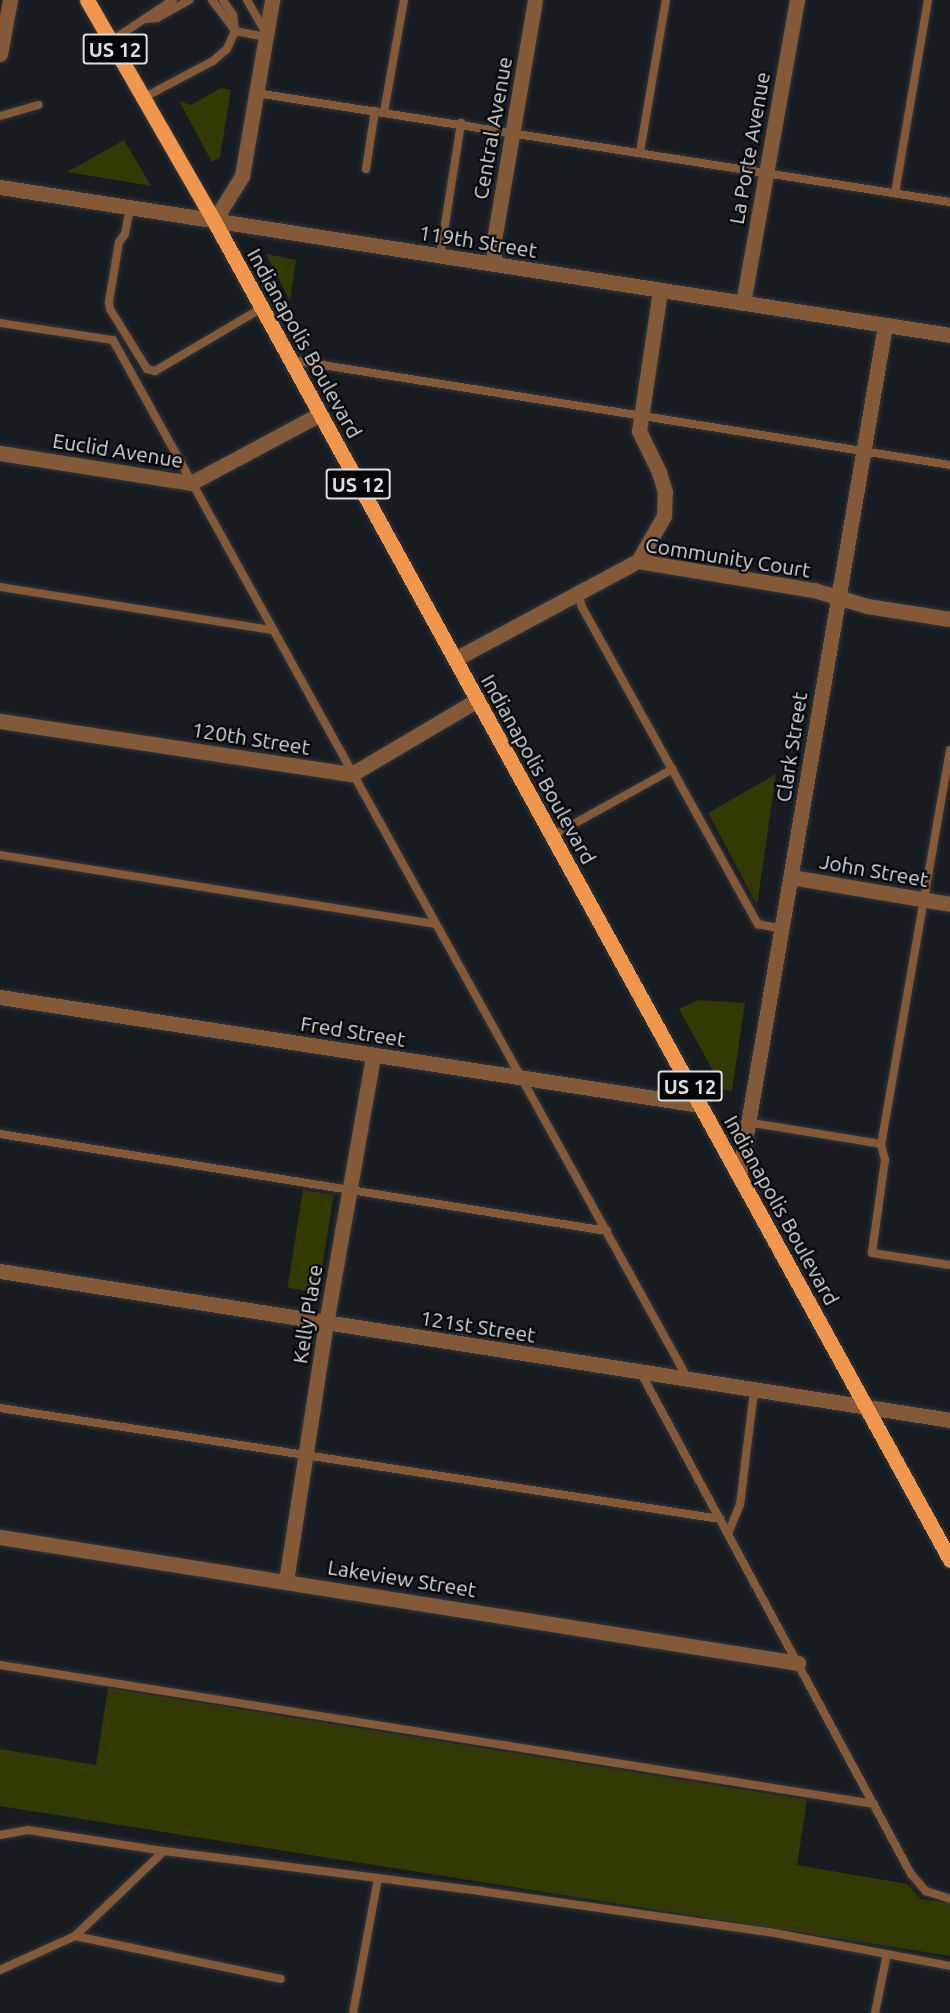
<!DOCTYPE html>
<html>
<head>
<meta charset="utf-8">
<style>
	body { margin:0 }
	#map { position:relative; width:950px; height:2013px; overflow:hidden; background:#171c21; font-family:Ubuntu,sans-serif }
	div>[style] { position:absolute }
	.green>* { inset:0; background:#333903; transform-origin:0 0 }
	.roads { filter:drop-shadow(0 0 2px #32373c) drop-shadow(0 0 2px #32373c) }
	.service>* { height:8px; margin:-4px; padding:0 4px; transform-origin:4px; border-radius:4px; background:#845938 }
	.minor>* { height:15px; margin:-7.5px; padding:0 7.5px; transform-origin:7.5px; border-radius:7.5px; background:#845938 }
	.tertiary>* { height:15px; margin:-7.5px; padding:0 7.5px; transform-origin:7.5px; border-radius:7.5px; background:#845938 }
	.primary>* { height:15px; margin:-7.5px; padding:0 7.5px; transform-origin:7.5px; border-radius:7.5px; background:#f0974d }
	span { translate:-50% -50%; white-space:nowrap; text-align:center; line-height:1.15; -webkit-text-stroke:4.5px #050608; paint-order:stroke }
	.shield-label span { padding:2px 4px; background:#050608; border:2px solid; border-radius:4px; -webkit-text-stroke-width:0 }
	.shield-label { font-size:20px; color:#dbdfe3; font-weight:700 }
	.street-label { font-size:21px; color:#dbdfe3 }
</style>
</head>
<body>
<div id="map">
	<div class="green">
		<div style="clip-path:polygon(221px 88px,231px 90px,220px 157px,212px 162px,179px 101px,191px 105px)"></div>
		<div style="clip-path:polygon(124px 140px,151px 186px,67px 172px)"></div>
		<div style="clip-path:polygon(266px 254px,296px 260px,290px 301px)"></div>
		<div style="clip-path:polygon(776px 774px,757px 905px,708px 813px)"></div>
		<div style="clip-path:polygon(699px 1000px,745px 1003px,732px 1091px,723px 1089px,679px 1009px)"></div>
		<div style="left:303px;top:1190px;width:31px;height:99px;rotate:9deg"></div>
		<div style="clip-path:polygon(108px 1688px,807px 1800px,797px 1865px,907px 1884px,921px 1899px,950px 1903px,950px 1956px,0 1806px,0 1749px,96px 1765px)"></div>
	</div>
	<div class="roads">
		<div class="service">
			<div style="left:212px;top:0;width:39px;rotate:53deg"></div>
			<div style="left:235px;top:31px;width:32px;rotate:11deg"></div>
			<div style="left:247px;top:0;width:36px;rotate:60deg"></div>
			<div style="left:146px;top:19px;width:11px;rotate:-5deg"></div>
			<div style="left:157px;top:18px;width:37px;rotate:-29deg"></div>
			<div style="left:111px;top:41px;width:74px;rotate:-33.5deg"></div>
			<div style="left:256px;top:93px;width:703px;rotate:8.93deg"></div>
			<div style="left:143px;top:98px;width:79px;rotate:-27.9deg"></div>
			<div style="left:213px;top:61px;width:18px;rotate:-41deg"></div>
			<div style="left:227px;top:49px;width:20px;rotate:-66deg"></div>
			<div style="left:235px;top:31px;width:16px;rotate:-97deg"></div>
			<div style="left:233px;top:15px;width:18px;rotate:-124deg"></div>
			<div style="left:384px;top:112px;width:114px;rotate:-79.9deg"></div>
			<div style="left:0;top:116px;width:40px;rotate:-16deg"></div>
			<div style="left:640px;top:152px;width:154px;rotate:-80.3deg"></div>
			<div style="left:366px;top:169px;width:59px;rotate:-81.2deg"></div>
			<div style="left:895px;top:193px;width:196px;rotate:-80.3deg"></div>
			<div style="left:130px;top:208px;width:26px;rotate:101deg"></div>
			<div style="left:125px;top:234px;width:10px;rotate:127deg"></div>
			<div style="left:119px;top:242px;width:61px;rotate:99.5deg"></div>
			<div style="left:109px;top:302px;width:7px;rotate:82deg"></div>
			<div style="left:110px;top:309px;width:70px;rotate:58.3deg"></div>
			<div style="left:147px;top:369px;width:8px;rotate:14deg"></div>
			<div style="left:155px;top:371px;width:124px;rotate:-30.5deg"></div>
			<div style="left:440px;top:256px;width:135px;rotate:-81deg"></div>
			<div style="left:0;top:323px;width:114px;rotate:8.6deg"></div>
			<div style="left:113px;top:340px;width:1187px;rotate:61.04deg"></div>
			<div style="left:291px;top:360px;width:667px;rotate:9.05deg"></div>
			<div style="left:0;top:587px;width:275px;rotate:9deg"></div>
			<div style="left:578px;top:594px;width:14px;rotate:73deg"></div>
			<div style="left:582px;top:607px;width:363px;rotate:61deg"></div>
			<div style="left:758px;top:924px;width:25px;rotate:12deg"></div>
			<div style="left:950px;top:750px;width:400px;rotate:99.9deg"></div>
			<div style="left:881px;top:1144px;width:16px;rotate:76deg"></div>
			<div style="left:885px;top:1160px;width:94px;rotate:98deg"></div>
			<div style="left:872px;top:1253px;width:79px;rotate:8.7deg"></div>
			<div style="left:552px;top:836px;width:138px;rotate:-29deg"></div>
			<div style="left:0;top:855px;width:441px;rotate:9deg"></div>
			<div style="left:747px;top:1122px;width:136px;rotate:9.3deg"></div>
			<div style="left:0;top:1134px;width:615px;rotate:9.08deg"></div>
			<div style="left:641px;top:1373px;width:569px;rotate:61.68deg"></div>
			<div style="left:911px;top:1874px;width:23px;rotate:49deg"></div>
			<div style="left:926px;top:1891px;width:25px;rotate:18deg"></div>
			<div style="left:0;top:1408px;width:729px;rotate:8.76deg"></div>
			<div style="left:728px;top:1534px;width:31px;rotate:-68deg"></div>
			<div style="left:740px;top:1505px;width:115px;rotate:-83deg"></div>
			<div style="left:0;top:1665px;width:885px;rotate:9.04deg"></div>
			<div style="left:0;top:1835px;width:28px;rotate:-10deg"></div>
			<div style="left:28px;top:1830px;width:138px;rotate:8.8deg"></div>
			<div style="left:164px;top:1851px;width:319px;rotate:7.2deg"></div>
			<div style="left:480px;top:1891px;width:292px;rotate:8.1deg"></div>
			<div style="left:769px;top:1932px;width:184px;rotate:10.6deg"></div>
			<div style="left:75px;top:1936px;width:210px;rotate:11.8deg"></div>
			<div style="left:0;top:1970px;width:82px;rotate:-24.4deg"></div>
			<div style="left:75px;top:1936px;width:123px;rotate:-43.7deg"></div>
			<div style="left:353px;top:2013px;width:137px;rotate:-79.5deg"></div>
			<div style="left:875px;top:2013px;width:60px;rotate:-78.5deg"></div>
		</div>
		<div class="minor">
			<div style="left:0;top:54px;width:55px;rotate:-79.5deg"></div>
			<div style="left:214px;top:221px;width:53px;rotate:-58.1deg"></div>
			<div style="left:242px;top:176px;width:179px;rotate:-80.3deg"></div>
			<div style="left:494px;top:264px;width:24px;rotate:-90deg"></div>
			<div style="left:494px;top:240px;width:243px;rotate:-80.3deg"></div>
			<div style="left:743px;top:303px;width:308px;rotate:-79.9deg"></div>
			<div style="left:0;top:453px;width:193px;rotate:8.9deg"></div>
			<div style="left:191px;top:483px;width:146px;rotate:-28.1deg"></div>
			<div style="left:638px;top:561px;width:52px;rotate:-60deg"></div>
			<div style="left:664px;top:516px;width:24px;rotate:-88deg"></div>
			<div style="left:665px;top:492px;width:21px;rotate:-107deg"></div>
			<div style="left:659px;top:472px;width:46px;rotate:-116deg"></div>
			<div style="left:639px;top:431px;width:143px;rotate:-81.5deg"></div>
			<div style="left:455px;top:659px;width:208px;rotate:-28.2deg"></div>
			<div style="left:638px;top:561px;width:178px;rotate:9.4deg"></div>
			<div style="left:814px;top:590px;width:55px;rotate:16.8deg"></div>
			<div style="left:867px;top:606px;width:84px;rotate:8.9deg"></div>
			<div style="left:0;top:721px;width:356px;rotate:8.6deg"></div>
			<div style="left:352px;top:774px;width:145px;rotate:-30.6deg"></div>
			<div style="left:791px;top:877px;width:161px;rotate:9.6deg"></div>
			<div style="left:0;top:997px;width:708px;rotate:8.77deg"></div>
			<div style="left:739px;top:1176px;width:863px;rotate:-80.26deg"></div>
			<div style="left:0;top:1537px;width:808px;rotate:8.97deg"></div>
			<div style="left:286px;top:1581px;width:261px;rotate:-81.2deg"></div>
			<div style="left:326px;top:1323px;width:271px;rotate:-80deg"></div>
		</div>
		<div class="tertiary">
			<div style="left:0;top:187px;width:961px;rotate:8.85deg"></div>
			<div style="left:0;top:1271px;width:962px;rotate:8.91deg"></div>
		</div>
		<div class="primary">
			<div style="left:87px;top:0;width:255px;rotate:60.1deg"></div>
			<div style="left:214px;top:221px;width:1528px;rotate:61.2deg"></div>
		</div>
	</div>
	<div class="shield-label">
		<span style="left:115px;top:49px">US 12</span>
		<span style="left:358px;top:484px">US 12</span>
		<span style="left:690px;top:1086px">US 12</span>
	</div>
	<div class="street-label">
		<span style="left:492px;top:128px;rotate:-80deg">Central Avenue</span>
		<span style="left:749px;top:148px;rotate:-80deg">La Porte Avenue</span>
		<span style="left:478px;top:241px;rotate:9deg">119th Street</span>
		<span style="left:305px;top:343px;rotate:61deg">Indianapolis Boulevard</span>
		<span style="left:118px;top:450px;rotate:9deg">Euclid Avenue</span>
		<span style="left:728px;top:557px;rotate:9deg">Community Court</span>
		<span style="left:251px;top:738px;rotate:9deg">120th Street</span>
		<span style="left:791px;top:747px;rotate:-81deg">Clark Street</span>
		<span style="left:539px;top:769px;rotate:61deg">Indianapolis Boulevard</span>
		<span style="left:874px;top:870px;rotate:10deg">John Street</span>
		<span style="left:353px;top:1031px;rotate:9deg">Fred Street</span>
		<span style="left:782px;top:1210px;rotate:61deg">Indianapolis Boulevard</span>
		<span style="left:307px;top:1314px;rotate:-81deg">Kelly Place</span>
		<span style="left:478px;top:1326px;rotate:9deg">121st Street</span>
		<span style="left:402px;top:1578px;rotate:9deg">Lakeview Street</span>
	</div>
</div>
</body>
</html>
